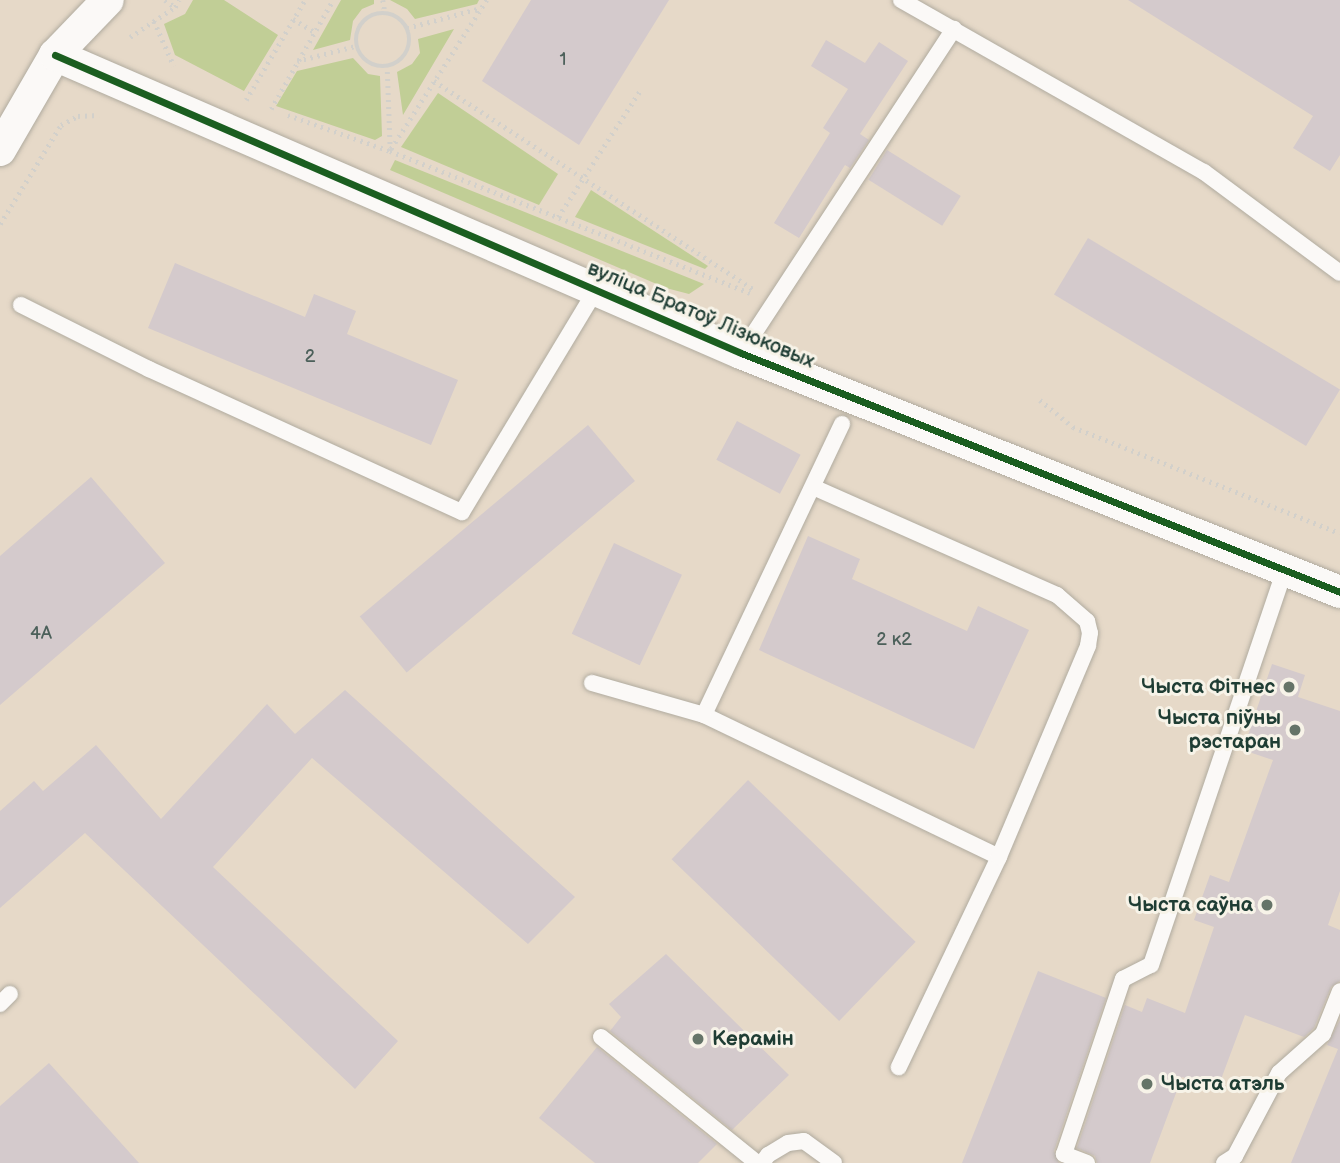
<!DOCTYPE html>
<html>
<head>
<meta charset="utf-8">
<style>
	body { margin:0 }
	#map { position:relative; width:1340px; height:1163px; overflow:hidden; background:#e6d9c8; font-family:"Balsamiq Sans",sans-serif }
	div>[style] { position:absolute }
	.green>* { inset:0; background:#c1ce96 }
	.building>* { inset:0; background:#d4cacc; transform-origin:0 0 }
	.path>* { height:4.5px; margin-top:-2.25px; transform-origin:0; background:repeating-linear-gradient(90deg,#d2d0cb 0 2px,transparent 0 7px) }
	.path>.ring { margin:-2.25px; padding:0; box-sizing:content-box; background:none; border:4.5px solid #d2d0cb; border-radius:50% }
	.roads { filter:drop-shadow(0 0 2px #b0ab9f) drop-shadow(0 0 2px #b0ab9f) }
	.service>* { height:16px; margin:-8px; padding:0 8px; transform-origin:8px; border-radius:8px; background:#fbf9f7 }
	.minor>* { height:32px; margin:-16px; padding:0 16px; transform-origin:16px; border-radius:16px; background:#fbf9f7 }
	.cycleway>* { height:7px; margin:-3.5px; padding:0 3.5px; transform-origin:3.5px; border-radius:3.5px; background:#1b5e20 }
	.dots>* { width:19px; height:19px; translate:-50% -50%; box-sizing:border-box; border:4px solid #f7f3e8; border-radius:50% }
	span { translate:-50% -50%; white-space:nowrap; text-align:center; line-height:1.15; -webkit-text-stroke:6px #f7f3e8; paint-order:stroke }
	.number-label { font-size:18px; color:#4c605a }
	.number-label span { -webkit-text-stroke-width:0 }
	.street-label { font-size:21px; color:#1f3d34 }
	.poi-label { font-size:21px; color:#1f3d34; font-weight:700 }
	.right { translate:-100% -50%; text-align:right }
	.left { translate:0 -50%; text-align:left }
</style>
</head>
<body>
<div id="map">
	<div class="green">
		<div style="clip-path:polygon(193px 0,224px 0,278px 35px,244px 91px,175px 55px,164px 24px,185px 14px)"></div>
		<div style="clip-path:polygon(341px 0,374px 0,374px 4px,362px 9px,353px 21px,350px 40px,313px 50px)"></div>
		<div style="clip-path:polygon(390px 0,479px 0,477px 4px,415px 19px,407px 9px)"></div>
		<div style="clip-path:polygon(454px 29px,403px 115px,397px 72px,412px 64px,420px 53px,418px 39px)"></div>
		<div style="clip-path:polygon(353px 58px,368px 74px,380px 76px,382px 136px,375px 140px,276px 106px,297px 71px)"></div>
		<div style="clip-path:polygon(438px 93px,558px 174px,539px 205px,401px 147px)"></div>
		<div style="clip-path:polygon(395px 160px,704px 284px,689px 294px,666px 288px,390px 170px)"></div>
		<div style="clip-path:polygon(591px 190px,708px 266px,705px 269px,575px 217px)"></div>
	</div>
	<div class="building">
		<div style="clip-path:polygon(531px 0,669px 0,579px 145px,482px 81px)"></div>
		<div style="clip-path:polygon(1128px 0,1340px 0,1340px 155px,1330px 171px,1293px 148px,1313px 116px)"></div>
		<div style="clip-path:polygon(826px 40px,865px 63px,879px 42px,908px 61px,860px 134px,869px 140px,850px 168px,845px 165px,799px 238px,774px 223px,830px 133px,823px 128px,848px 89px,811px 66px)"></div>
		<div style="left:887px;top:150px;width:87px;height:35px;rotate:32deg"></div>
		<div style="left:1088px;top:238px;width:294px;height:66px;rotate:31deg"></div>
		<div style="clip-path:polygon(175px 263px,305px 317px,314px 294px,334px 302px,356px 311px,347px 334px,458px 380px,431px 445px,148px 328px)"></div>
		<div style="left:737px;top:421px;width:72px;height:44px;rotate:28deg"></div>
		<div style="left:588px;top:425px;width:73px;height:298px;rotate:50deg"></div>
		<div style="clip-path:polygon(91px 477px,165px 563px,0 705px,0 556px)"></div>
		<div style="clip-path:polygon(808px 536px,860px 559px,852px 579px,967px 631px,978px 606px,1029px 630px,974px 749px,759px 650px)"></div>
		<div style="left:614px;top:543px;width:75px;height:100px;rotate:25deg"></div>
		<div style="clip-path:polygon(1272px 664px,1305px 675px,1298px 697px,1340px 711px,1340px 891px,1328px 925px,1340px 930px,1340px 981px,1331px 987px,1314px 1028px,1304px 1037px,1245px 1015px,1217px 1090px,1182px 1077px,1150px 1163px,1097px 1163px,1095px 1156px,1077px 1148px,1125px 1005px,1142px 1012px,1147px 998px,1185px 1013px,1214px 927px,1194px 920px,1210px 875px,1229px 882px,1273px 760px,1243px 750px)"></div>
		<div style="clip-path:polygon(345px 690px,575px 897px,528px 944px,312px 758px,213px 867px,398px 1041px,355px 1089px,85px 833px,0 908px,0 811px,34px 781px,43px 791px,96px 745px,161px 819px,267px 704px,295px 734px)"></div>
		<div style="left:748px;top:780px;width:233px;height:110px;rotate:44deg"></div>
		<div style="clip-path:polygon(666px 954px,789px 1075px,732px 1130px,610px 1031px,621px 1017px,609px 1004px)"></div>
		<div style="clip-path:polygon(1038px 971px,1106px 998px,1054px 1151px,1059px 1163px,962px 1163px)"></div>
		<div style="clip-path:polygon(1340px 1020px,1340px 1163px,1291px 1163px,1338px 1049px,1327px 1045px)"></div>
		<div style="clip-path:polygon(597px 1047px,717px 1144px,698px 1163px,595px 1163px,539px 1118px)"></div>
		<div style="clip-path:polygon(49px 1063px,139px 1163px,0 1163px,0 1106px)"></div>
	</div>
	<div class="path">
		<div style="left:165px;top:0;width:12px;rotate:35deg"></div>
		<div style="left:383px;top:0;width:13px;rotate:81deg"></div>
		<div style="left:487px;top:0;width:179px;rotate:122.7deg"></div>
		<div style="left:390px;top:151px;width:387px;rotate:21.5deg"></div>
		<div class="ring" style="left:356px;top:13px;width:49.5px;height:49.5px"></div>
		<div style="left:293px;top:19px;width:26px;rotate:31deg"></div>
		<div style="left:154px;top:21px;width:49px;rotate:66deg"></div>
		<div style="left:407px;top:28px;width:77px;rotate:-15.1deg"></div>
		<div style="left:130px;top:37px;width:54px;rotate:-33.7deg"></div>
		<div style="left:175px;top:7px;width:8px;rotate:-60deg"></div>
		<div style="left:297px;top:61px;width:61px;rotate:-14.3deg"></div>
		<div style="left:434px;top:81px;width:381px;rotate:33.1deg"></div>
		<div style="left:246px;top:100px;width:116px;rotate:-59.5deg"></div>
		<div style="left:271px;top:109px;width:125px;rotate:-60.4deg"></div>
		<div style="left:288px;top:115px;width:108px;rotate:19.4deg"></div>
		<div style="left:390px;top:151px;width:83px;rotate:-92.1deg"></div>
		<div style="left:558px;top:217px;width:153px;rotate:-57deg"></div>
		<div style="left:0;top:224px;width:116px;rotate:-58.4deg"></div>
		<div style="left:61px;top:125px;width:19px;rotate:-28deg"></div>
		<div style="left:78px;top:116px;width:21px;rotate:-3deg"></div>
		<div style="left:1040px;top:400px;width:43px;rotate:39.3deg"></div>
		<div style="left:1073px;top:427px;width:287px;rotate:21.7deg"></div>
	</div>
	<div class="roads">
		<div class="service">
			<div style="left:901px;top:0;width:348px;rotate:29.6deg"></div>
			<div style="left:1204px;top:172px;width:169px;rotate:36.6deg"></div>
			<div style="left:21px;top:305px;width:143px;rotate:26.6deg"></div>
			<div style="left:149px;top:369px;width:344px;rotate:24.6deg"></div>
			<div style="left:462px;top:512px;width:259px;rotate:-58.9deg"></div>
			<div style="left:741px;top:353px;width:388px;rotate:-56.7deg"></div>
			<div style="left:842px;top:424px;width:322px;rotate:115.4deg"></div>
			<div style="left:704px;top:715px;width:327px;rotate:25.7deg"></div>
			<div style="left:999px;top:857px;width:233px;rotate:115.5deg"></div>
			<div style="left:813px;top:487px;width:267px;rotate:23.9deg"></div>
			<div style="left:1057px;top:595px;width:40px;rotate:41deg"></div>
			<div style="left:1087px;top:621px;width:12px;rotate:76deg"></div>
			<div style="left:1090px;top:633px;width:13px;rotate:99deg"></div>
			<div style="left:1088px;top:646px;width:229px;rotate:112.9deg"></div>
			<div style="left:592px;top:683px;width:116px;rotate:15.9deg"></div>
			<div style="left:0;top:1004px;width:14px;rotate:-45deg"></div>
			<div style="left:601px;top:1037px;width:201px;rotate:38.9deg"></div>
			<div style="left:762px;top:1163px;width:10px;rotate:-53deg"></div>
			<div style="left:768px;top:1155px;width:23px;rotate:-31deg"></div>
			<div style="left:788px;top:1143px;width:16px;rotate:-7deg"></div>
			<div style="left:804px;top:1141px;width:37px;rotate:36deg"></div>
			<div style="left:1087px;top:1163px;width:25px;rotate:-159deg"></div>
			<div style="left:1064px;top:1154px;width:185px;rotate:-71.4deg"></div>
			<div style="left:1123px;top:979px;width:31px;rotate:-27deg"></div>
			<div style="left:1151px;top:965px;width:417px;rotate:-71.3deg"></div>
			<div style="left:1224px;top:1163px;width:13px;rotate:-32deg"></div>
			<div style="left:1235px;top:1156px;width:94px;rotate:-62.1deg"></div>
			<div style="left:1279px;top:1073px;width:59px;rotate:-41.6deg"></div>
			<div style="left:1323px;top:1034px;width:46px;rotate:-68.4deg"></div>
		</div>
		<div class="minor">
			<div style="left:55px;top:55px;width:748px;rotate:23.48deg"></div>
			<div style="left:741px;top:353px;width:645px;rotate:21.75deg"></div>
			<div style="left:0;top:150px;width:110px;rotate:-59.9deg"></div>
			<div style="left:55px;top:55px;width:76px;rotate:-46.1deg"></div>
		</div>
	</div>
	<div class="cycleway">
		<div style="left:55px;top:55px;width:748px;rotate:23.48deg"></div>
		<div style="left:741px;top:353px;width:645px;rotate:21.75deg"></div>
	</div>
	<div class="dots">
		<div style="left:1289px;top:687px;background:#657468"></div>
		<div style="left:1295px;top:730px;background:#657468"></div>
		<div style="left:1267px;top:905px;background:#657468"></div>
		<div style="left:698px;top:1039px;background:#657468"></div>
		<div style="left:1147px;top:1084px;background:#657468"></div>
	</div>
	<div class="number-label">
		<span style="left:563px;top:60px">1</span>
		<span style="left:310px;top:357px">2</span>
		<span style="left:41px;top:634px">4А</span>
		<span style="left:894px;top:640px">2 к2</span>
	</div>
	<div class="street-label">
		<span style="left:701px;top:315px;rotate:23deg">вуліца Братоў Лізюковых</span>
	</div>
	<div class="poi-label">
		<span class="right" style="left:1275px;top:687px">Чыста Фітнес</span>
		<span class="right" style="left:1281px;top:730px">Чыста піўны<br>рэстаран</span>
		<span class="right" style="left:1253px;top:905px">Чыста саўна</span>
		<span class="left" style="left:712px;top:1039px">Керамін</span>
		<span class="left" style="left:1161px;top:1084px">Чыста атэль</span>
	</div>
</div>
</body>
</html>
